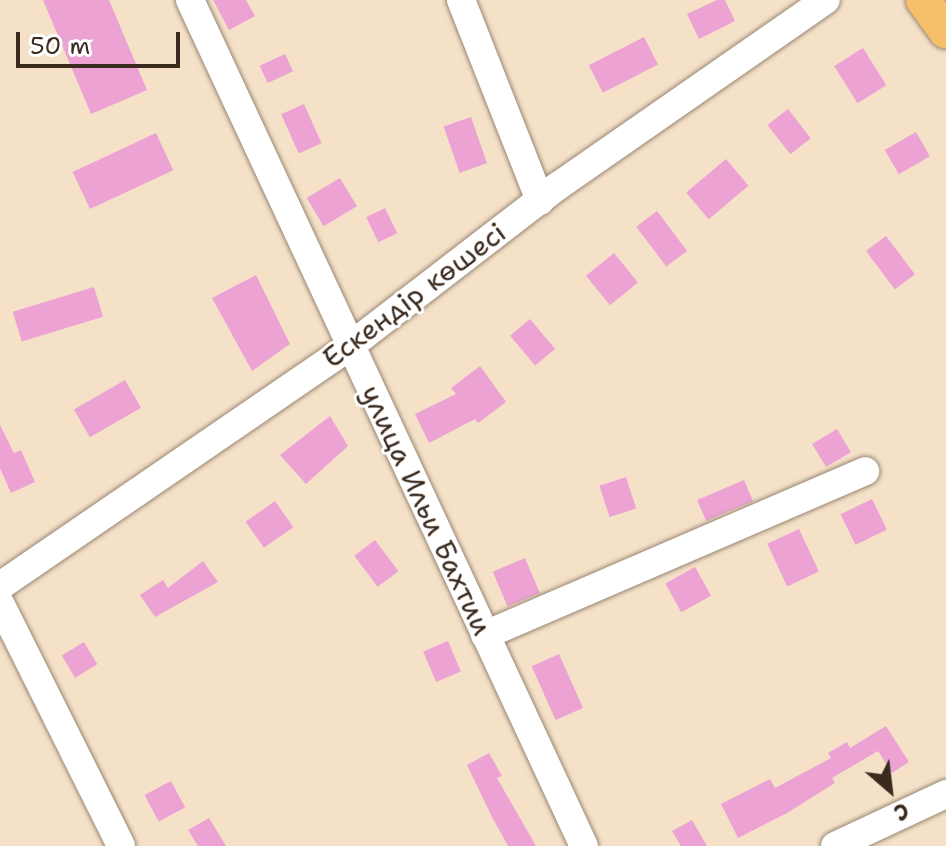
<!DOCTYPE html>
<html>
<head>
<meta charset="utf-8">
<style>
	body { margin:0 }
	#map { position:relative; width:946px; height:846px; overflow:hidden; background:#f5e1c8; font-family:"Shantell Sans",sans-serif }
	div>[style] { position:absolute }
	.building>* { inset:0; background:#eca3d3; transform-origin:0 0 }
	.roads { filter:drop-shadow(0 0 2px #988673) drop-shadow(0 0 2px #988673) }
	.minor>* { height:28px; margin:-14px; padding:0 14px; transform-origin:14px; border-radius:14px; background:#fff }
	.major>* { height:34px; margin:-17px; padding:0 17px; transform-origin:17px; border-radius:17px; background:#f6c06b }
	span { translate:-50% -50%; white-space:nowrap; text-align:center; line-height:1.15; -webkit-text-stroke:6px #fff; paint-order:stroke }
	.street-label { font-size:28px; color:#3b2a1e }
	.north { position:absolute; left:850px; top:750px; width:80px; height:80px; -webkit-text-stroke:6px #fff; paint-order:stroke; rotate:152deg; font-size:22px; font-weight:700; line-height:32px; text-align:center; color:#3b2a1e }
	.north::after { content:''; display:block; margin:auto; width:28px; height:36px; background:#3b2a1e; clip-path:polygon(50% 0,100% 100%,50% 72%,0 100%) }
	.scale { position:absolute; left:16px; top:32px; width:164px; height:36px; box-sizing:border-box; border:4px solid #3b2a1e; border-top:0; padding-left:10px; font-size:24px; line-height:28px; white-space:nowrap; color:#3b2a1e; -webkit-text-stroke:6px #fff; paint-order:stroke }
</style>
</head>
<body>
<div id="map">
	<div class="building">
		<div style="clip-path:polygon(43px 0,109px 0,147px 90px,91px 114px)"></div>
		<div style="clip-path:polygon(213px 0,246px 0,255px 16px,229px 30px)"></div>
		<div style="clip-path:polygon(717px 0,725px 0,735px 21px,699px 39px,687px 14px)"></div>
		<div style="left:644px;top:37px;width:31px;height:62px;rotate:63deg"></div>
		<div style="left:863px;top:48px;width:44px;height:34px;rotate:58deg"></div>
		<div style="left:285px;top:54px;width:19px;height:28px;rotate:65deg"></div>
		<div style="left:304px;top:104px;width:43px;height:25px;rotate:66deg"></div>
		<div style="left:788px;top:109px;width:37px;height:26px;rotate:52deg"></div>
		<div style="left:471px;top:117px;width:49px;height:29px;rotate:71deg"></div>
		<div style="left:916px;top:132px;width:28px;height:36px;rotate:60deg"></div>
		<div style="left:156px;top:133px;width:41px;height:92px;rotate:65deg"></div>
		<div style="left:726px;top:159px;width:35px;height:52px;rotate:50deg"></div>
		<div style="left:340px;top:178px;width:33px;height:39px;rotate:59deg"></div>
		<div style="left:385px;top:208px;width:28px;height:21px;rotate:64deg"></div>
		<div style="left:657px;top:211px;width:50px;height:26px;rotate:53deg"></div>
		<div style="left:886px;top:236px;width:48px;height:25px;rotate:53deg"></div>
		<div style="left:614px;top:253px;width:38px;height:36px;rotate:51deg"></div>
		<div style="clip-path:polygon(256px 275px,290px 344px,252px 371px,212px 298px)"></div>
		<div style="left:94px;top:287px;width:31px;height:85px;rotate:73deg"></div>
		<div style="left:530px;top:319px;width:39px;height:26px;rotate:50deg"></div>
		<div style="clip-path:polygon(480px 366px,506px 402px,478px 423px,475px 419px,429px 443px,415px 414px,456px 394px,451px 388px)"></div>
		<div style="left:125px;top:380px;width:32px;height:59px;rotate:60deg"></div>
		<div style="clip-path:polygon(330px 416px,348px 446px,306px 484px,280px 455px)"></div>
		<div style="clip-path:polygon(0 425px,14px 453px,21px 450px,35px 482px,11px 493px,0 468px)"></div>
		<div style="left:837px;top:429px;width:27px;height:29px;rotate:59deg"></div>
		<div style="left:626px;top:477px;width:33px;height:28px;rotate:72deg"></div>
		<div style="left:744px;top:480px;width:23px;height:51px;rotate:67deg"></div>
		<div style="left:872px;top:499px;width:34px;height:35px;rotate:64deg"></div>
		<div style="left:275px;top:501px;width:32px;height:36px;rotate:55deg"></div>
		<div style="left:799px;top:529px;width:47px;height:35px;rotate:65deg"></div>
		<div style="left:375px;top:540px;width:39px;height:26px;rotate:53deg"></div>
		<div style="left:525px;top:558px;width:38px;height:35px;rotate:67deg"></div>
		<div style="clip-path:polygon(203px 561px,218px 582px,155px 617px,140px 595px,163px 580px,168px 588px)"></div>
		<div style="left:695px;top:567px;width:33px;height:34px;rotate:61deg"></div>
		<div style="left:448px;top:641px;width:33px;height:27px;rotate:67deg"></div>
		<div style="left:84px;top:642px;width:26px;height:26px;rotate:59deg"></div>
		<div style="left:559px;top:654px;width:59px;height:30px;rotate:66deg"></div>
		<div style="clip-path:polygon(886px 726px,909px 762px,892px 773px,878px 751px,832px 778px,835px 783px,787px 813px,738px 838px,721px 804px,770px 779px,775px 788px,831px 758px,828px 753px,847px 742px,850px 748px)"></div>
		<div style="clip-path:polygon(489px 753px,502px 776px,497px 778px,536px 846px,508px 846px,492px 817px,467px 765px)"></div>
		<div style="left:171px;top:781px;width:30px;height:30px;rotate:62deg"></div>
		<div style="clip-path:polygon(209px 818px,226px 846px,198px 846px,188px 830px)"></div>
		<div style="clip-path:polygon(692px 820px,707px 846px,681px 846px,672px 831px)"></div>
	</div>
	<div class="roads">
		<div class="minor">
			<div style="left:190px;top:0;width:933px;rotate:65.03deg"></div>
			<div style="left:461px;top:0;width:216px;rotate:68.5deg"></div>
			<div style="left:0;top:586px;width:424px;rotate:-34.4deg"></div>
			<div style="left:350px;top:346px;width:262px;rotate:-37.6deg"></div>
			<div style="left:558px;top:186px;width:326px;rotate:-34.8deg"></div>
			<div style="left:0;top:603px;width:271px;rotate:63.5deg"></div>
			<div style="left:485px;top:635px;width:414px;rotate:-23.3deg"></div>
			<div style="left:835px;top:846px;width:123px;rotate:-25.1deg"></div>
		</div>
		<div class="major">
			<div style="left:923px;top:0;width:39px;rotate:54deg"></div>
		</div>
	</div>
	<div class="street-label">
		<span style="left:414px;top:295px;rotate:-37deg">Ескендір көшесі</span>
		<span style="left:427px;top:510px;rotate:65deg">улица Ильи Бахтии</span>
	</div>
	<div class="north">С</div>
	<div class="scale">50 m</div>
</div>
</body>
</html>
